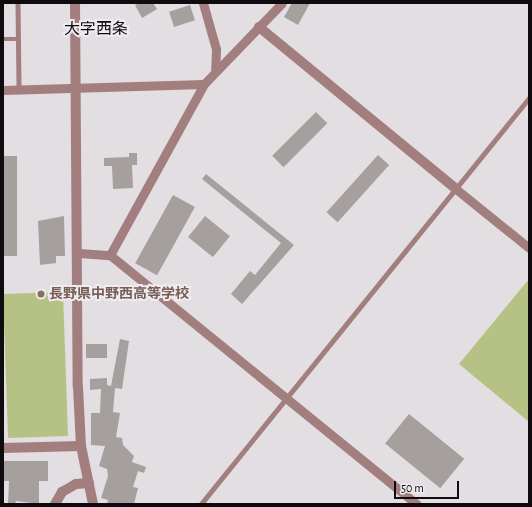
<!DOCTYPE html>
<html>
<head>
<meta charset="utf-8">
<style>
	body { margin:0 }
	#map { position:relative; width:532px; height:507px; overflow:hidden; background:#e2dee2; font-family:"Alegreya Sans","Noto Sans JP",sans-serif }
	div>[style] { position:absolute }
	.green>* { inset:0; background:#b6c285; transform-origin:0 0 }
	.building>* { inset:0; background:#a5a09e; transform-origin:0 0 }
	.service>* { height:4.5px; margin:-2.25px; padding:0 2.25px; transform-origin:2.25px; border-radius:2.25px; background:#a27e7f }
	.minor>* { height:9px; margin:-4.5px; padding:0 4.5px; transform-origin:4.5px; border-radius:4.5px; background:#a27e7f }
	.tertiary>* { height:10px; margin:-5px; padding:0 5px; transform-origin:5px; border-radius:5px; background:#a27e7f }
	.dots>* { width:11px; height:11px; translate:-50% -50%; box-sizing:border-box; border:2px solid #efebef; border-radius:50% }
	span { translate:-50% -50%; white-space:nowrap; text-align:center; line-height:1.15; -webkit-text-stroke:4px #efebef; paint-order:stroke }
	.education-label { font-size:14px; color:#785e54; font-weight:700 }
	.left { translate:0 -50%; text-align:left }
	.quarter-label { font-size:16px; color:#0e0c0e }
	.frame { position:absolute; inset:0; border:4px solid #0e0c0e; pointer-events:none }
	.scale { position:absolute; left:394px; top:481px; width:65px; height:18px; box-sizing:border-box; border:2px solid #0e0c0e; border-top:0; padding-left:5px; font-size:12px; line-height:14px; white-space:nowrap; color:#0e0c0e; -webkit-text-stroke:3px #efebef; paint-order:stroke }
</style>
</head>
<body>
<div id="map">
	<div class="green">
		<div style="clip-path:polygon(529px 279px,529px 422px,459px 364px)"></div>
		<div style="left:63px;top:292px;width:144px;height:60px;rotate:88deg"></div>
	</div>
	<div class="building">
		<div style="clip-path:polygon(139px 3px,153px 3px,157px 9px,142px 18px,135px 5px)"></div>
		<div style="clip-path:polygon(292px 3px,310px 3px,298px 25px,284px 17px)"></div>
		<div style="left:190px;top:5px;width:16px;height:22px;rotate:72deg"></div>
		<div style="left:316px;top:112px;width:16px;height:62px;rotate:45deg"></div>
		<div style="clip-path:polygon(129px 153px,137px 153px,137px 165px,132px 165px,133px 188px,113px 189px,112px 166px,104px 166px,104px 158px,129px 157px)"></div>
		<div style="left:378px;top:155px;width:15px;height:77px;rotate:42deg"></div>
		<div style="left:3px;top:156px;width:14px;height:100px"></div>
		<div style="clip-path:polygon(206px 174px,294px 245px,242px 304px,231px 294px,250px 271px,255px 275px,281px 243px,202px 179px)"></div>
		<div style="left:173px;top:195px;width:25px;height:78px;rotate:29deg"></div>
		<div style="clip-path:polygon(64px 216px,65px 256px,56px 256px,56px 263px,40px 265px,38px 221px)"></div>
		<div style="left:205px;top:216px;width:32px;height:27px;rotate:39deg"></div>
		<div style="clip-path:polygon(120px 339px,129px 341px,122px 389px,115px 388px,113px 412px,120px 413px,116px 437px,122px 438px,123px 445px,134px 456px,132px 462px,146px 467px,144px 473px,138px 471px,133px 487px,138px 488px,134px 504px,107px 504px,108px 500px,101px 498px,108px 476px,107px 469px,99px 466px,105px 446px,91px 445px,91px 413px,100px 413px,101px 389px,90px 390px,90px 379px,107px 378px,107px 385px,111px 386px)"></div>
		<div style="left:86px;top:344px;width:21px;height:14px"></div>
		<div style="left:409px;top:414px;width:71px;height:38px;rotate:39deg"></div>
		<div style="clip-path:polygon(3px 461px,48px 461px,48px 481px,39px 481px,39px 504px,16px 501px,15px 504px,8px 504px,9px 481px,3px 481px)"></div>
	</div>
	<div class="service">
		<div style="left:18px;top:3px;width:87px;rotate:89.3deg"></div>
		<div style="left:3px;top:39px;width:15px"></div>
		<div style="left:201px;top:504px;width:522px;rotate:-51.07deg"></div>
	</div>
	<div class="minor">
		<div style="left:203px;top:3px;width:48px;rotate:74.2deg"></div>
		<div style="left:216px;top:49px;width:23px;rotate:92deg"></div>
		<div style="left:3px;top:90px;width:201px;rotate:-1.7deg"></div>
		<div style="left:456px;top:189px;width:94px;rotate:38.9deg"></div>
		<div style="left:79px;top:253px;width:31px;rotate:4deg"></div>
		<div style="left:110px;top:255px;width:195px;rotate:-61.2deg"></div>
		<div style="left:204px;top:84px;width:112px;rotate:-46.1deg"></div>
		<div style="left:110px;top:255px;width:395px;rotate:39.1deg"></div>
	</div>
	<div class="tertiary">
		<div style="left:75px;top:3px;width:384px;rotate:89.6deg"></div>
		<div style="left:78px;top:387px;width:59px;rotate:87.1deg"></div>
		<div style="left:81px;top:446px;width:59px;rotate:78.3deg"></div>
		<div style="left:259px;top:27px;width:255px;rotate:39.4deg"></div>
		<div style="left:3px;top:448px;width:78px;rotate:-1.5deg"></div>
		<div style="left:55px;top:504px;width:14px;rotate:-60deg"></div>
		<div style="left:62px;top:492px;width:16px;rotate:-30deg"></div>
		<div style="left:76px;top:484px;width:13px;rotate:-4deg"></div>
	</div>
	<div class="dots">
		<div style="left:41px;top:294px;background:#8d6e63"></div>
	</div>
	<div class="education-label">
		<span class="left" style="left:49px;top:294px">長野県中野西高等学校</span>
	</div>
	<div class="quarter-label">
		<span style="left:96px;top:29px">大字西条</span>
	</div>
	<div class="frame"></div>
	<div class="scale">50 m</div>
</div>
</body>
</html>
